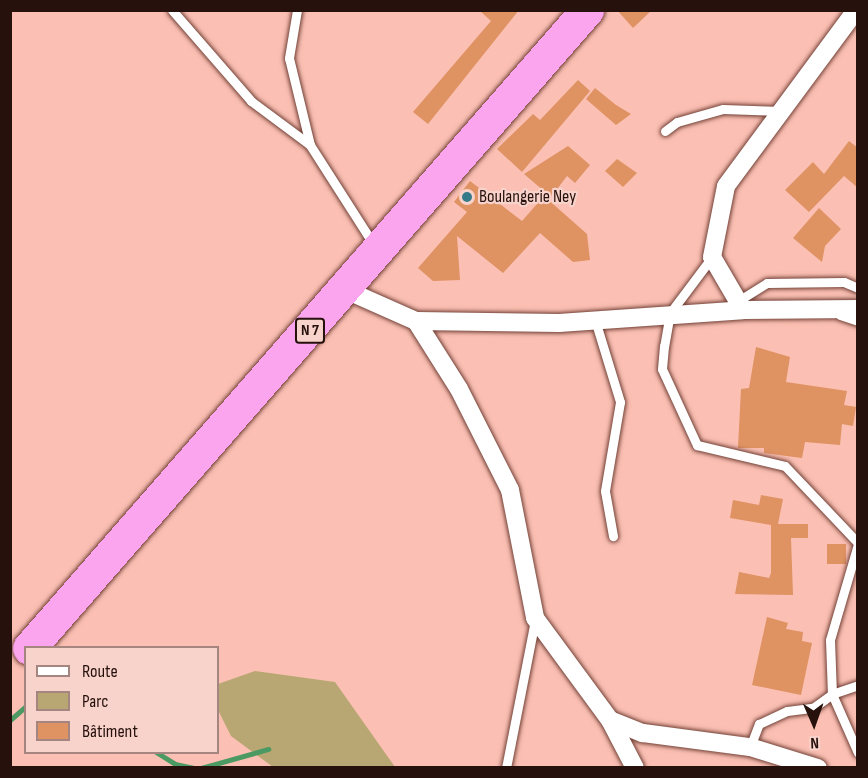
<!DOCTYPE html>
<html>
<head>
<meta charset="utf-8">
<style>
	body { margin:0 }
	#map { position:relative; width:868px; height:778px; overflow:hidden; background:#fbbfb3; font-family:"Sofia Sans Condensed",sans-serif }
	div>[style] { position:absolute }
	.green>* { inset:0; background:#b8a772 }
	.stream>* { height:5px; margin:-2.5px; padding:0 2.5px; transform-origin:2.5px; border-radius:2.5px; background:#4b9963 }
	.building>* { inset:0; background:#df9262; transform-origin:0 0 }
	.roads { filter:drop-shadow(0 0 2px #724137) drop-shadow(0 0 2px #724137) }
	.lane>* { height:9px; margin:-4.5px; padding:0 4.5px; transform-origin:4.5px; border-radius:4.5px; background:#fff }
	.street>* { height:18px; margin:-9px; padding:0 9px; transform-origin:9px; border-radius:9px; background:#fff }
	.highway>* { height:33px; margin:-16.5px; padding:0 16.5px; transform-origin:16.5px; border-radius:16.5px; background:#faa5ee }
	.dots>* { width:16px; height:16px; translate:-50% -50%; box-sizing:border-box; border:3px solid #f8d3cb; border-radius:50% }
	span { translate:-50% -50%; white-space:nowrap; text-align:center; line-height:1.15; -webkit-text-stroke:4.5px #f8d3cb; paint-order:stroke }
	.shield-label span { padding:2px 4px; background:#f8d3cb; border:2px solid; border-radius:4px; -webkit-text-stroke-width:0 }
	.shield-label { font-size:16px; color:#26110d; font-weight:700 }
	.poi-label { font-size:18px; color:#26110d }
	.left { translate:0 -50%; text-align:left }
	.frame { position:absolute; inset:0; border:12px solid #26110d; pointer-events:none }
	.legend { position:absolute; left:24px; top:646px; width:195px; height:108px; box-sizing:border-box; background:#f8d3cb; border:2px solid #a4857f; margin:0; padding:8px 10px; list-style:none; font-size:18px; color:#26110d }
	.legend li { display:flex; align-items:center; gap:12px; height:30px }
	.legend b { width:30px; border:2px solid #a4857f }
	.north { position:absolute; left:784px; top:694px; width:60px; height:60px; -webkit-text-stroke:4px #f8d3cb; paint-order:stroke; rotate:178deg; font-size:16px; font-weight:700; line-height:24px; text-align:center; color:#26110d }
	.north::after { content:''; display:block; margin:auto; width:21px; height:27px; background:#26110d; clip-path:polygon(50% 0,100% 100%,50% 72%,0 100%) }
</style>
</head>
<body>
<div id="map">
	<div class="green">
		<div style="clip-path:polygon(255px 671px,335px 682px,395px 767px,273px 767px,231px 736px,218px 710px,218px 684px)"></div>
	</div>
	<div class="stream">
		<div style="left:10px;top:720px;width:21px;rotate:-41deg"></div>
		<div style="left:156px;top:752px;width:22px;rotate:32deg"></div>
		<div style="left:175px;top:764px;width:19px;rotate:12deg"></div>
		<div style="left:201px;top:768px;width:70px;rotate:-15.8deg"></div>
	</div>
	<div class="building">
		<div style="clip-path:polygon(479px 10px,519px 10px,428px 124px,413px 112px,491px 21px)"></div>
		<div style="clip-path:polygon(617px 10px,652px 10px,633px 28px)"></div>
		<div style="clip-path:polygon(578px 80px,590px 91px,522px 172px,497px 149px,533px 114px,540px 120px)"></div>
		<div style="clip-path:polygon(595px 88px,616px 105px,631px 114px,616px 125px,586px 99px)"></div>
		<div style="clip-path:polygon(849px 141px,858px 148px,858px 188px,844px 176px,809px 212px,785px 190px,813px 162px,824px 174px)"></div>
		<div style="clip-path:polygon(568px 146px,590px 165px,575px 183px,567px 176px,551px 197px,524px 174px)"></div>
		<div style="clip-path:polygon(617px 159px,637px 173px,623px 187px,605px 171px)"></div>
		<div style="clip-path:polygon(470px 181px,522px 221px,544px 196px,587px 234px,590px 260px,573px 262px,540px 233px,503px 273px,457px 236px,460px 280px,433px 281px,418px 268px,467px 212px,454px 202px)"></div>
		<div style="clip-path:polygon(819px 208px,841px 229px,825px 246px,822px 262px,793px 238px)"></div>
		<div style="clip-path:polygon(756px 347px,790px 357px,786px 382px,847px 391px,844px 405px,856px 407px,853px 426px,842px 424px,840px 445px,805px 442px,802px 458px,764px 453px,764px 448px,738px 448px,741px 389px,749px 388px)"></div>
		<div style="clip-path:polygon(761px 495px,783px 499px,778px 524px,808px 524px,808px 538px,791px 538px,793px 595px,735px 594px,739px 572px,769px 578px,771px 573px,771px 525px,730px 518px,733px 500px,759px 505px)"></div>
		<div style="left:827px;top:544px;width:19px;height:20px"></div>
		<div style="clip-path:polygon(767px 617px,788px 623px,786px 629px,803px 632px,802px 641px,812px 643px,801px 695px,752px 685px)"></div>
	</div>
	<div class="roads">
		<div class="lane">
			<div style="left:172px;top:10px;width:121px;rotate:49deg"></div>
			<div style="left:251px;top:101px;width:74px;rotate:36.7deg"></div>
			<div style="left:310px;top:145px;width:119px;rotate:57.4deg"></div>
			<div style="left:297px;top:10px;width:49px;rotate:99.5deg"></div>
			<div style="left:289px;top:58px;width:89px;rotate:76.4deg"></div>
			<div style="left:665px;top:131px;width:15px;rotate:-37deg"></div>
			<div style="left:677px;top:122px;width:48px;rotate:-15.8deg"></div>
			<div style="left:723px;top:109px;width:58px;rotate:2deg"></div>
			<div style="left:712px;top:257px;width:70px;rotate:126.9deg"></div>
			<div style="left:670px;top:313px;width:34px;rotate:100deg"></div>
			<div style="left:664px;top:346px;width:23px;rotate:95deg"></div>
			<div style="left:662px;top:369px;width:84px;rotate:65.3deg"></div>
			<div style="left:697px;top:445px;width:90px;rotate:13.4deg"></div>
			<div style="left:785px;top:466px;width:106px;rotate:46.5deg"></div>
			<div style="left:738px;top:301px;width:34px;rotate:-32deg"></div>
			<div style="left:767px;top:283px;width:77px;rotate:-0.7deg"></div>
			<div style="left:844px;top:282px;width:15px;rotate:23deg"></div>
			<div style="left:840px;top:315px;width:19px;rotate:18deg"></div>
			<div style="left:595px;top:320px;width:86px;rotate:73deg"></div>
			<div style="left:620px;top:402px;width:90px;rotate:99.6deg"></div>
			<div style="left:605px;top:491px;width:46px;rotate:79.9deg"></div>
			<div style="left:858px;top:544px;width:100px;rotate:106.3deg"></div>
			<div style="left:830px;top:640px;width:54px;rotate:87.9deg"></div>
			<div style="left:832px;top:694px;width:64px;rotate:66.2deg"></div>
			<div style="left:750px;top:747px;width:25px;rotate:-69deg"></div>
			<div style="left:759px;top:724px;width:31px;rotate:-25deg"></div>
			<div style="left:787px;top:711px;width:26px;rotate:-7deg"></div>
			<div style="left:813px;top:708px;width:24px;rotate:-36deg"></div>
			<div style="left:832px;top:694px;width:28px;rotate:-19deg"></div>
			<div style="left:506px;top:768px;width:151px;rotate:-78.9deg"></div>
		</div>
		<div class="street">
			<div style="left:346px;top:290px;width:77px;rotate:23.9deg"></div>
			<div style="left:416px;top:321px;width:80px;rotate:57.7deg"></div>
			<div style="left:459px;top:389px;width:113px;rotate:63.2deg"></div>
			<div style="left:510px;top:490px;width:130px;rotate:78.9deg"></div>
			<div style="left:535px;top:618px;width:127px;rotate:53.7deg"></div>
			<div style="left:610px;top:720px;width:54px;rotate:62.5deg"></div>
			<div style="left:743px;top:310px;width:61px;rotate:-120.3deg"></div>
			<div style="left:712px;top:257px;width:72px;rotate:-78.8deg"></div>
			<div style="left:726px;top:186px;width:219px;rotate:-53.5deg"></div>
			<div style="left:416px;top:321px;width:143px;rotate:0.8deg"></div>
			<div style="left:559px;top:323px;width:184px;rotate:-4deg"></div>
			<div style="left:743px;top:310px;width:115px;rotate:-0.5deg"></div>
			<div style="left:610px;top:720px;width:35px;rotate:22deg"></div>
			<div style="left:643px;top:733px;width:108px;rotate:7.5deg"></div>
			<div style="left:750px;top:747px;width:71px;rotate:17.2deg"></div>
		</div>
		<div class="highway">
			<div style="left:29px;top:648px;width:848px;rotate:-48.83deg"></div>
		</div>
	</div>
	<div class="dots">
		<div style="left:467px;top:197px;background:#357a88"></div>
	</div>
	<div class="shield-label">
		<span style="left:310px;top:331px">N 7</span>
	</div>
	<div class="poi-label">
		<span class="left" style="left:479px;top:197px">Boulangerie Ney</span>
	</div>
	<div class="frame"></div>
	<ul class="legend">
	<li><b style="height:8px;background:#fff"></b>Route</li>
	<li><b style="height:16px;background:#b8a772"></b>Parc</li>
	<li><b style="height:16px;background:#df9262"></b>Bâtiment</li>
	</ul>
	<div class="north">N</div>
</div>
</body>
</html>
